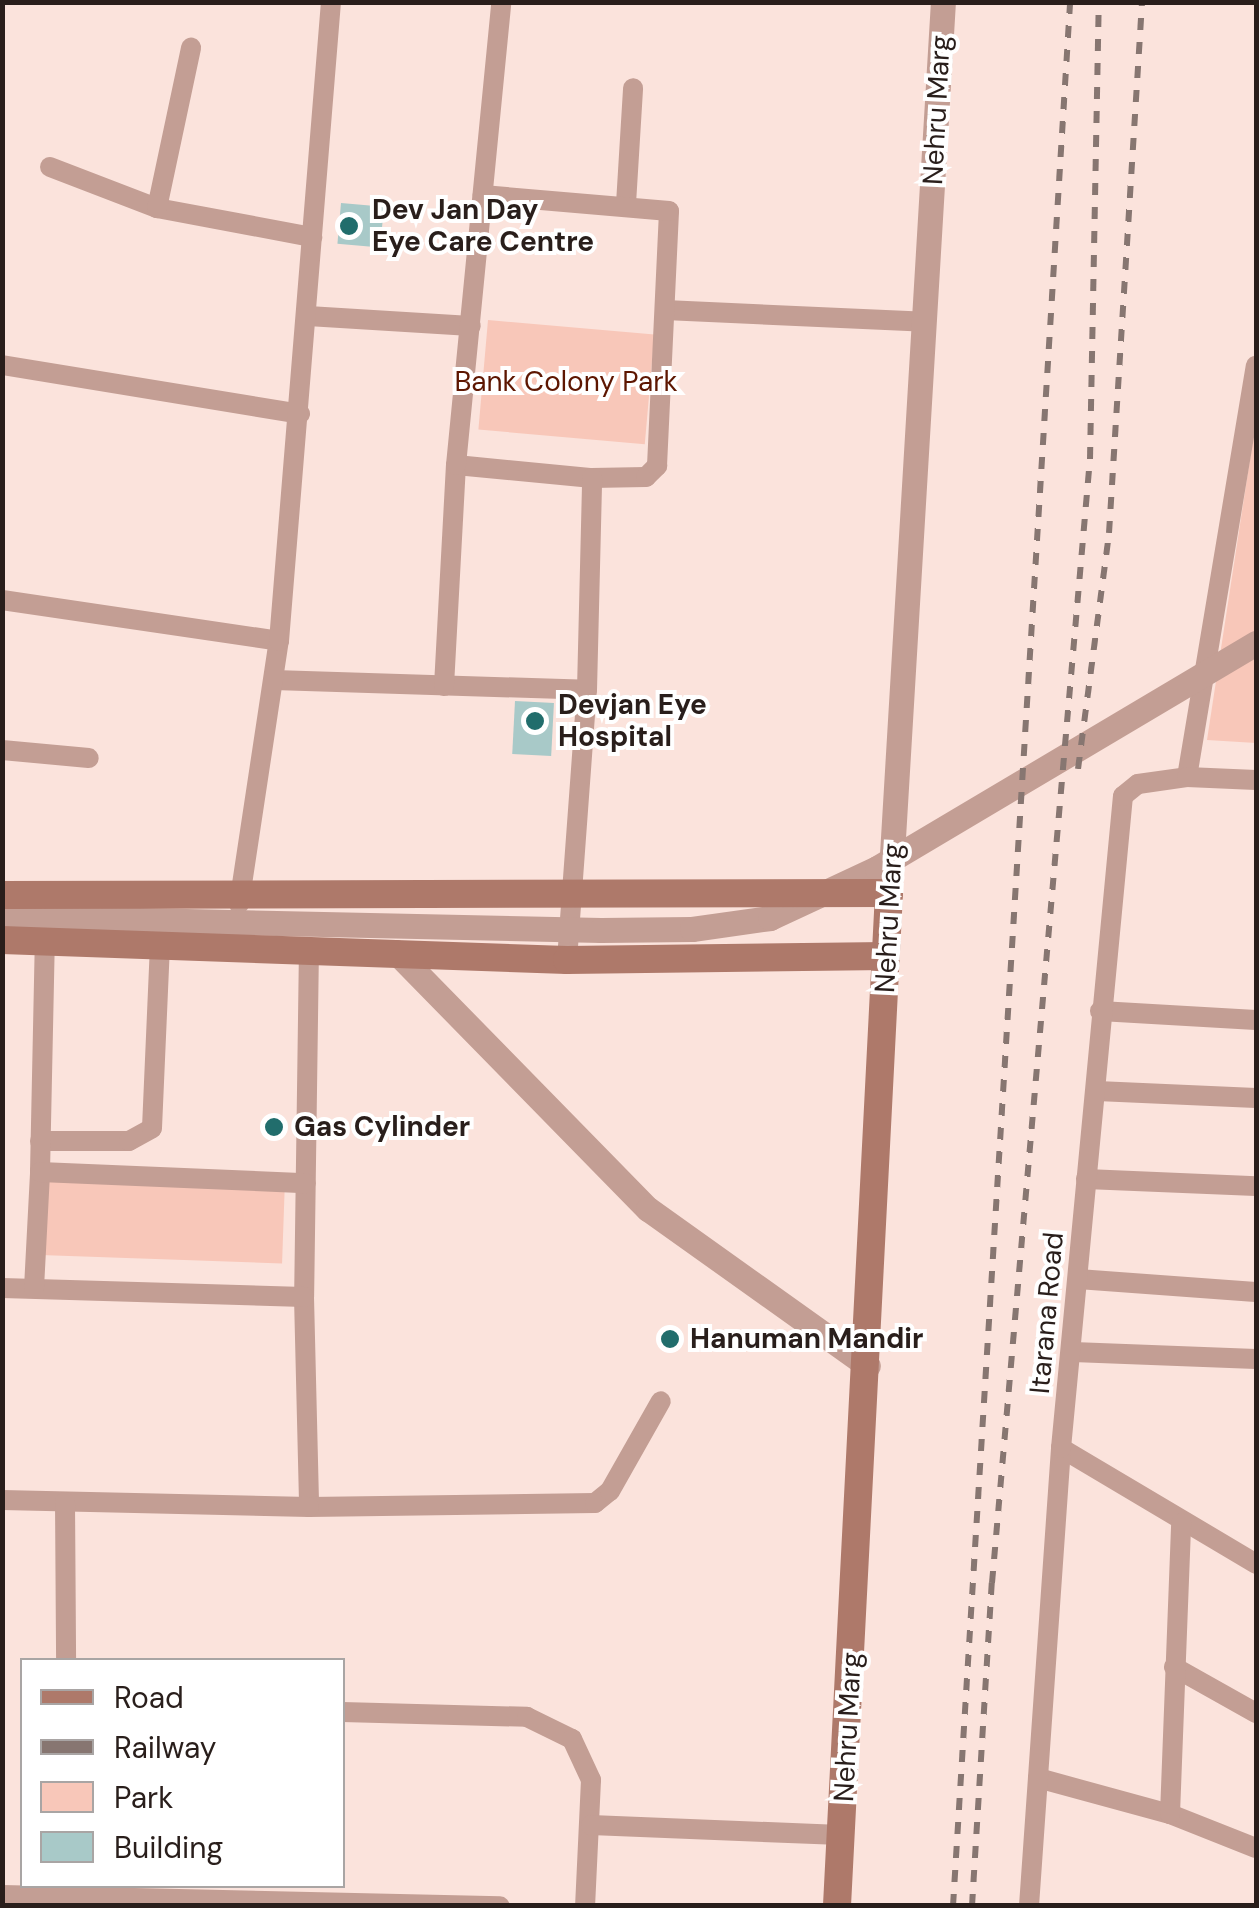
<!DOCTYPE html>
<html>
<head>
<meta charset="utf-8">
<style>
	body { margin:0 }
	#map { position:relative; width:1259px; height:1908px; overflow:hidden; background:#fbe3dc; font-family:"DM Sans",sans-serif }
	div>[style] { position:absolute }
	.green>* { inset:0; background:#f8c7b9; transform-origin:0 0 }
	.building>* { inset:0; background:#a8c9c8; transform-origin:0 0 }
	.minor>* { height:20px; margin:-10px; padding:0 10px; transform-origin:10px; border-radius:10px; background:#c39e94 }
	.tertiary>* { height:25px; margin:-12.5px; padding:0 12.5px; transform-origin:12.5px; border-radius:12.5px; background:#c39e94 }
	.secondary>* { height:28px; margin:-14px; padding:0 14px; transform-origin:14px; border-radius:14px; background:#ae796a }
	.rail>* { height:6px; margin-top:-3px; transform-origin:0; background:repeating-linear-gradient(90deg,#877671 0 12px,transparent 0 24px) }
	.dots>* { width:28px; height:28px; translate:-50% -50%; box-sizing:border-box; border:5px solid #fff; border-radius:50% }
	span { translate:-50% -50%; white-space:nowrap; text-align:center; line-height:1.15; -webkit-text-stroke:8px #fff; paint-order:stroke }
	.street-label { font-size:28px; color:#291e1b }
	.poi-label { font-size:28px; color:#291e1b; font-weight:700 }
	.left { translate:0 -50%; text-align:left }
	.park-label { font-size:28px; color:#5d1601 }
	.frame { position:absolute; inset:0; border:5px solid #291e1b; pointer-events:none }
	.legend { position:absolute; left:20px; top:1658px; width:325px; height:230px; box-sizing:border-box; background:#fff; border:2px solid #a9a5a4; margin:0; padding:12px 18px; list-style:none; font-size:30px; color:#291e1b }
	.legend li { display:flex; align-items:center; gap:20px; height:50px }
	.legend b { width:50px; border:2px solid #a9a5a4 }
</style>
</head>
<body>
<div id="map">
	<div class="green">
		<div style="left:488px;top:320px;width:167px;height:110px;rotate:5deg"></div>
		<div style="clip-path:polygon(1256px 420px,1256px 743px,1207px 740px)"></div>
		<div style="left:43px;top:1175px;width:242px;height:80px;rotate:2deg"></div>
	</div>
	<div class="building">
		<div style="left:341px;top:203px;width:43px;height:41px;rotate:5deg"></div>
		<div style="left:515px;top:701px;width:39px;height:53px;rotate:3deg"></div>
	</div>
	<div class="minor">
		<div style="left:50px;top:167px;width:115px;rotate:21deg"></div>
		<div style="left:157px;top:208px;width:158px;rotate:10.6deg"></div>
		<div style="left:626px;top:204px;width:116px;rotate:-86.5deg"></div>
		<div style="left:157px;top:208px;width:164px;rotate:-78deg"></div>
		<div style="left:665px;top:310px;width:260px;rotate:2.6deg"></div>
		<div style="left:308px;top:316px;width:163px;rotate:3.5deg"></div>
		<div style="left:2px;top:365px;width:302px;rotate:9.3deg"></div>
		<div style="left:456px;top:465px;width:137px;rotate:5.5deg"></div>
		<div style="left:592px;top:478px;width:54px;rotate:-1.1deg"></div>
		<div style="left:646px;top:477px;width:16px;rotate:-45deg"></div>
		<div style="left:657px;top:466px;width:255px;rotate:-87.3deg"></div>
		<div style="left:669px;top:211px;width:187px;rotate:-175.1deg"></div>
		<div style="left:2px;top:600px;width:280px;rotate:8.4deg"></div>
		<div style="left:274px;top:680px;width:313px;rotate:1.8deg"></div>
		<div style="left:444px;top:686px;width:221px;rotate:-86.9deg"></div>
		<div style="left:456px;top:465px;width:465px;rotate:-84.4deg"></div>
		<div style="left:2px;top:750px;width:87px;rotate:5.3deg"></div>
		<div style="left:1187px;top:777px;width:417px;rotate:-80.5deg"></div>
		<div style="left:239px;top:904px;width:266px;rotate:-81.4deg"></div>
		<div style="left:279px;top:641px;width:641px;rotate:-85.35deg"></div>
		<div style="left:309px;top:947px;width:350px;rotate:90.8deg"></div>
		<div style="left:304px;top:1297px;width:210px;rotate:88.6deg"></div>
		<div style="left:309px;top:1507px;width:286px;rotate:-0.8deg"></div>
		<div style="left:595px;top:1503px;width:19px;rotate:-39deg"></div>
		<div style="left:610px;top:1491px;width:103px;rotate:-60.5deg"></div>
		<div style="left:567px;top:960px;width:271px;rotate:-85.8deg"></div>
		<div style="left:587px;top:690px;width:212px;rotate:-88.6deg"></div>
		<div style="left:1100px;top:1011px;width:156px;rotate:3.3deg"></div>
		<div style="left:1097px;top:1091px;width:159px;rotate:2.5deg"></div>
		<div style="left:40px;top:1141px;width:89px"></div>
		<div style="left:129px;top:1141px;width:26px;rotate:-29deg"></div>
		<div style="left:152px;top:1128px;width:185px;rotate:-87.5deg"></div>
		<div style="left:40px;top:1172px;width:231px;rotate:-88.8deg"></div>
		<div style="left:1086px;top:1179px;width:170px;rotate:2.4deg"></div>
		<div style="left:1078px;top:1279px;width:178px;rotate:4.2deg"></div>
		<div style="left:2px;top:1288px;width:302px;rotate:1.7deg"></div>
		<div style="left:34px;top:1288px;width:116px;rotate:-87deg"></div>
		<div style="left:40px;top:1172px;width:266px;rotate:2.4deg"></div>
		<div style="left:1073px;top:1352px;width:183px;rotate:2.2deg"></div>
		<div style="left:1061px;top:1448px;width:227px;rotate:30.7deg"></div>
		<div style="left:2px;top:1500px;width:307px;rotate:1.3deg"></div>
		<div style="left:65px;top:1502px;width:158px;rotate:89.6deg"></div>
		<div style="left:1174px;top:1667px;width:94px;rotate:29.3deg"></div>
		<div style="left:342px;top:1712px;width:185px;rotate:1.5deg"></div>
		<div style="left:527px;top:1717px;width:50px;rotate:26.1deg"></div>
		<div style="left:572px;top:1739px;width:45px;rotate:65.1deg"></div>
		<div style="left:591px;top:1780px;width:126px;rotate:92.7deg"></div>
		<div style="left:1038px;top:1778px;width:137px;rotate:15.3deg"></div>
		<div style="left:1170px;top:1814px;width:92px;rotate:21.6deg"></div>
		<div style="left:1170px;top:1814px;width:291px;rotate:-87.8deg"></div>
		<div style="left:591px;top:1825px;width:250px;rotate:2.3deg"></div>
		<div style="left:2px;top:1895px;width:498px;rotate:1.3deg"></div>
		<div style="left:1029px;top:1906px;width:459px;rotate:-86deg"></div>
		<div style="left:1061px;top:1448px;width:655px;rotate:-84.57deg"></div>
		<div style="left:1123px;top:796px;width:19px;rotate:-39deg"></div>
		<div style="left:1138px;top:784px;width:49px;rotate:-8.1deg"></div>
		<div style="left:1187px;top:777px;width:69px;rotate:2.5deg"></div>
	</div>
	<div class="tertiary">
		<div style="left:891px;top:871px;width:871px;rotate:-86.58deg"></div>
		<div style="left:2px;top:917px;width:599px;rotate:1.24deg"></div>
		<div style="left:601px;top:930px;width:91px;rotate:-0.6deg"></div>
		<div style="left:692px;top:929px;width:79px;rotate:-8deg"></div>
		<div style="left:770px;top:918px;width:118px;rotate:-25deg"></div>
		<div style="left:877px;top:868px;width:441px;rotate:-30.7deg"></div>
		<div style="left:396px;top:952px;width:360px;rotate:45.6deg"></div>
		<div style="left:648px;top:1209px;width:270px;rotate:35.5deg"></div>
	</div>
	<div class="secondary">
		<div style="left:2px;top:895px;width:887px;rotate:-0.13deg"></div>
		<div style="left:889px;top:893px;width:1014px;rotate:92.94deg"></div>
		<div style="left:2px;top:940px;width:565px;rotate:2.03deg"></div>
		<div style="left:567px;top:960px;width:319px;rotate:-0.7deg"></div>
	</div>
	<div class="rail">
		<div style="left:1078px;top:769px;width:238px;rotate:-82.5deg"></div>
		<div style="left:1109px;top:533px;width:532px;rotate:-86.44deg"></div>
		<div style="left:953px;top:1906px;width:1908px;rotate:-86.48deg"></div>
		<div style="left:972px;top:1906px;width:324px;rotate:-86.5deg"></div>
		<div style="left:992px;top:1583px;width:1128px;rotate:-85.02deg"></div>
		<div style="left:1090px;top:459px;width:457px;rotate:-88.9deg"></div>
	</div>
	<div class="dots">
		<div style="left:349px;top:226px;background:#216d6c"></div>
		<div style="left:535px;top:721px;background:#216d6c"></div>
		<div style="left:274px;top:1127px;background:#216d6c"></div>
		<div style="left:670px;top:1339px;background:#216d6c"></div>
	</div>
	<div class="street-label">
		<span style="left:937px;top:110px;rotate:-87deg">Nehru Marg</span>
		<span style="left:889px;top:918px;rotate:-87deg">Nehru Marg</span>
		<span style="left:1047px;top:1313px;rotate:-85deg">Itarana Road</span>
		<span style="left:848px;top:1727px;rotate:-87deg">Nehru Marg</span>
	</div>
	<div class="poi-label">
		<span class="left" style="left:372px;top:226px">Dev Jan Day<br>Eye Care Centre</span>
		<span class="left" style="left:558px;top:721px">Devjan Eye<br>Hospital</span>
		<span class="left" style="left:294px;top:1127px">Gas Cylinder</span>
		<span class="left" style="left:690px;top:1339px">Hanuman Mandir</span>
	</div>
	<div class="park-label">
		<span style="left:566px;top:382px">Bank Colony Park</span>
	</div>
	<div class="frame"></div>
	<ul class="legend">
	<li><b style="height:12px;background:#ae796a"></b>Road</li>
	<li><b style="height:12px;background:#877671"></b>Railway</li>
	<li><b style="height:28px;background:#f8c7b9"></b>Park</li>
	<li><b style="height:28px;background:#a8c9c8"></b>Building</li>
	</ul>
</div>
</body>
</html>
